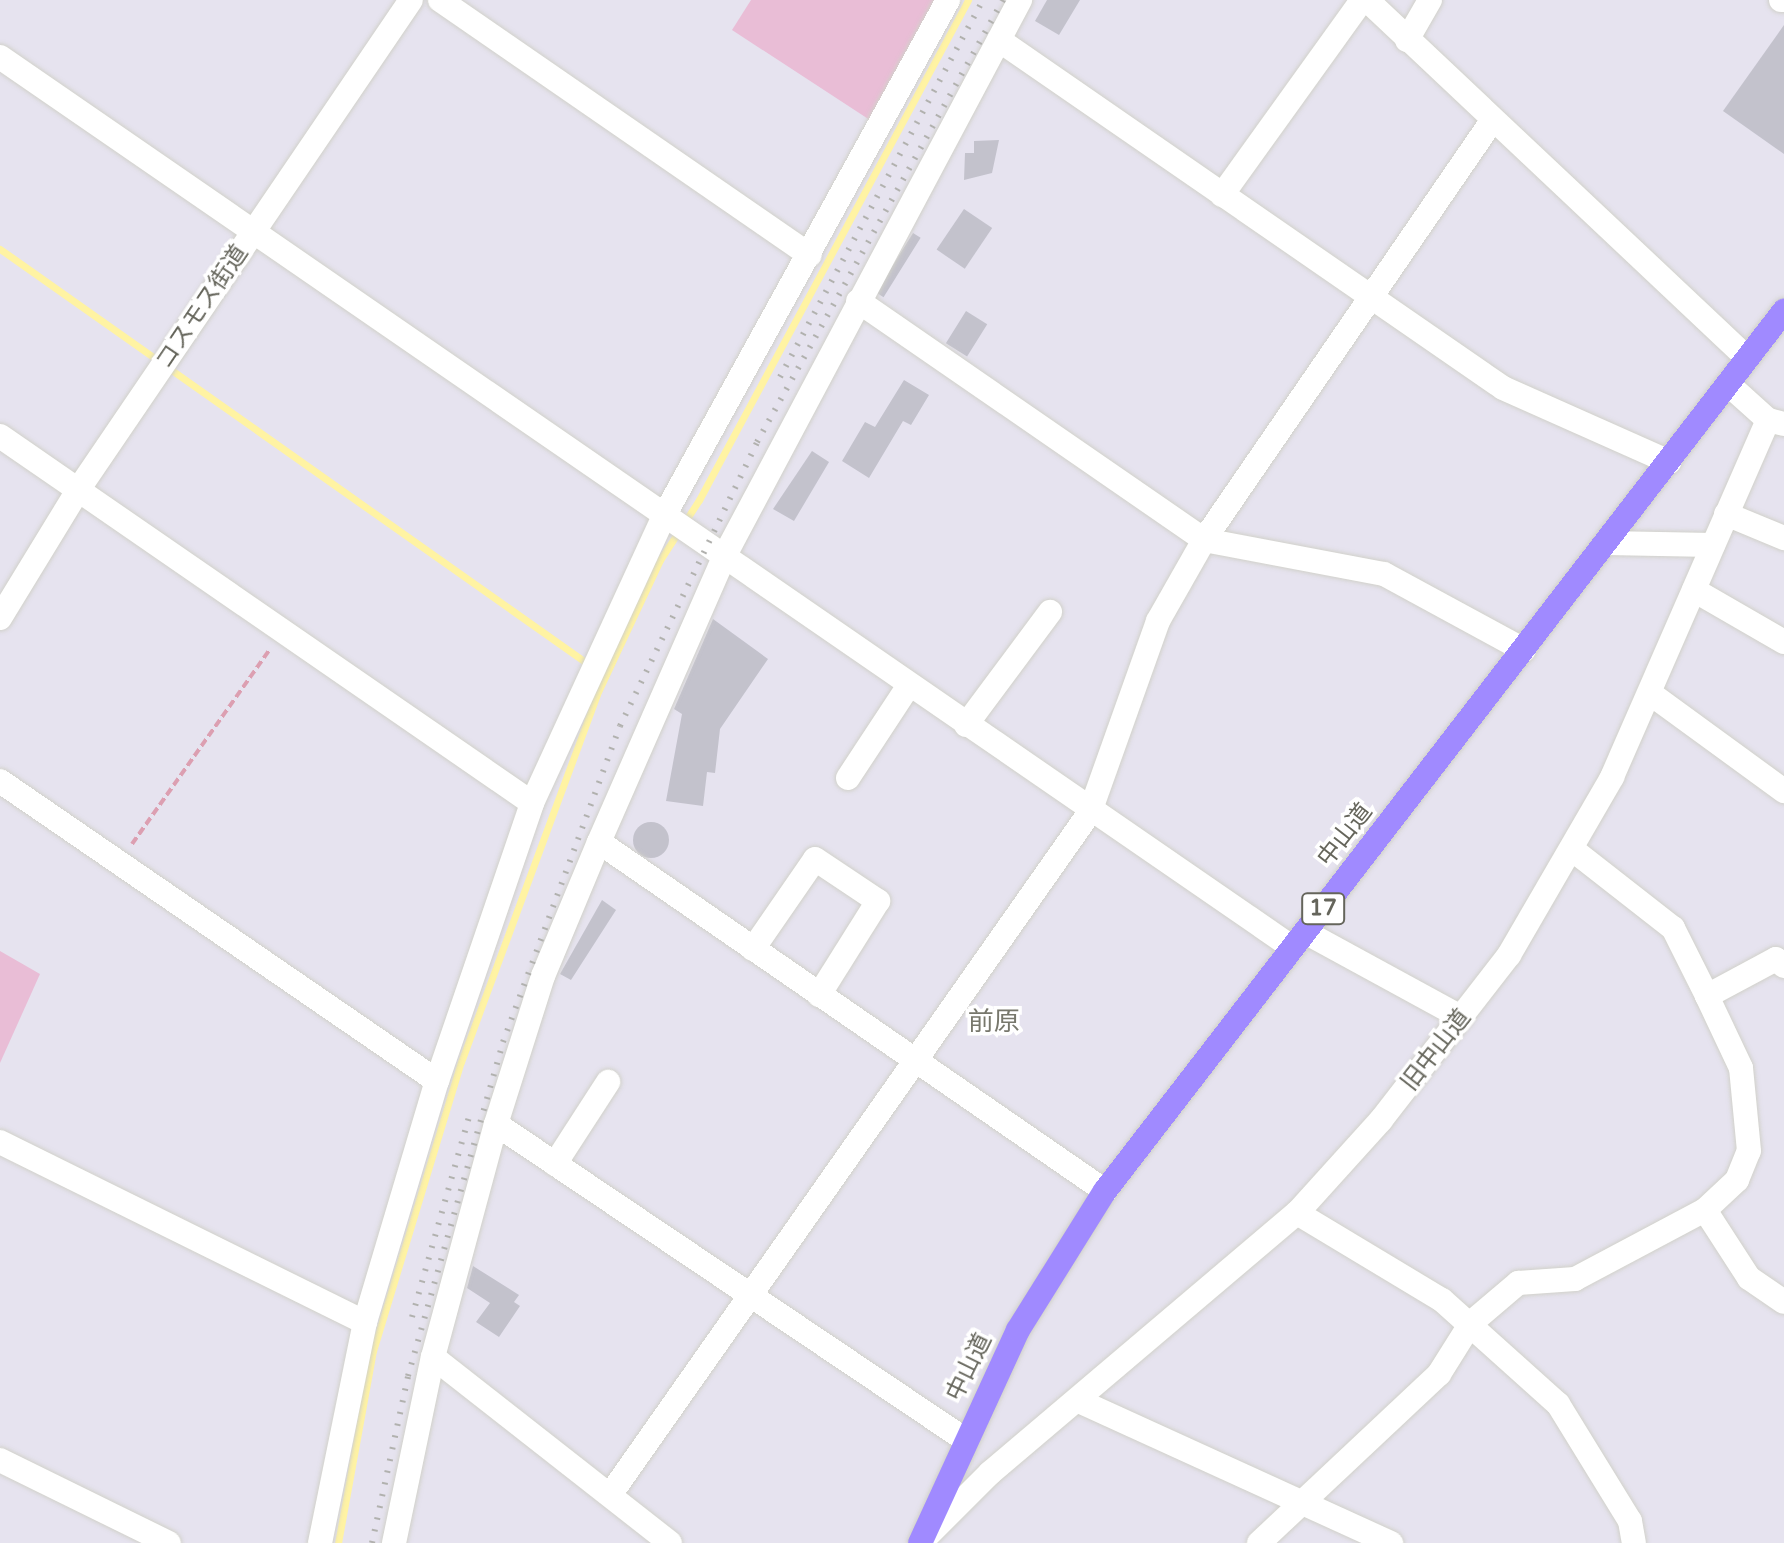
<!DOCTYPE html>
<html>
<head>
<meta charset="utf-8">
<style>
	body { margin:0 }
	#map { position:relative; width:1784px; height:1543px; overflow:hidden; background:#e6e3ef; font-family:"Varela Round","Noto Sans JP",sans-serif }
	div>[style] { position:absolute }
	.green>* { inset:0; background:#e9bdd6 }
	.stream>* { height:7px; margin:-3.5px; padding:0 3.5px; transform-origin:3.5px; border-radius:3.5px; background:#fff3a3 }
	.building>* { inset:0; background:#c3c2cc; transform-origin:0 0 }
	.round { border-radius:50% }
	.path>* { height:4px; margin-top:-2px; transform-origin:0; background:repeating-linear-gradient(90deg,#dc9fb1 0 8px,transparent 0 12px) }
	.roads { filter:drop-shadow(0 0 2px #d1d1ca) drop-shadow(0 0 2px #d1d1ca) }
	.minor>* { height:24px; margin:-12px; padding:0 12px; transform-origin:12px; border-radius:12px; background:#fff }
	.highway>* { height:24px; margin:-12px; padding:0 12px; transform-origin:12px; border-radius:12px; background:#a08aff }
	.rail>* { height:6px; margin-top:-3px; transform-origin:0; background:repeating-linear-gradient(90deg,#b1b1ae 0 2px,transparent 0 12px) }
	span { translate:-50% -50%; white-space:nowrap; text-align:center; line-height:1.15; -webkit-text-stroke:7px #fff; paint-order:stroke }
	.shield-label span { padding:2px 6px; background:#fff; border:2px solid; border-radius:6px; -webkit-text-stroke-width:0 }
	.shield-label { font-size:22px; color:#65655b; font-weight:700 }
	.street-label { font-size:24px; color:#65655b }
	.neighbourhood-label { font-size:26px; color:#77776c }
</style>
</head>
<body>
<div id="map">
	<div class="green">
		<div style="clip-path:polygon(751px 0,940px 0,879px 126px,732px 30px)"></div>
		<div style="clip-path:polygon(0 951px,40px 974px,0 1063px)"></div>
	</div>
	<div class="stream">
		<div style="left:0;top:249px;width:723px;rotate:35.21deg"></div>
		<div style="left:338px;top:1543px;width:195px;rotate:-79.7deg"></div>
		<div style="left:373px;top:1351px;width:302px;rotate:-73.1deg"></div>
		<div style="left:461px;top:1062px;width:392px;rotate:-69.7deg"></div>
		<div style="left:597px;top:694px;width:148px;rotate:-64.8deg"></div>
		<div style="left:660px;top:560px;width:72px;rotate:-57deg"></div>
		<div style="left:699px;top:500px;width:568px;rotate:-61.72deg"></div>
	</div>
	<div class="building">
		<div style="clip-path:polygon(1047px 0,1080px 0,1059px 35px,1035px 21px)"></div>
		<div style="clip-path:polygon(1784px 25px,1784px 154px,1723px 111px)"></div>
		<div style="clip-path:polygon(999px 140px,992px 173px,964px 180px,965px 153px,974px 153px,974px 141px)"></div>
		<div style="left:964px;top:209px;width:34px;height:49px;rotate:34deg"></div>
		<div style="left:913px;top:233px;width:9px;height:70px;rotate:32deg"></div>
		<div style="left:966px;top:311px;width:25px;height:38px;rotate:32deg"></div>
		<div style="clip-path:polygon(904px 380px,929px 395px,911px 425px,903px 421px,869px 478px,842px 461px,865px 422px,875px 427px)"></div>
		<div style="clip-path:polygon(812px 451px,829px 462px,794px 521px,773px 509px)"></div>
		<div style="clip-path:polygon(713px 619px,768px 659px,720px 729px,715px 773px,707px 772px,703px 806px,666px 801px,682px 714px,674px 709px)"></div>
		<div class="round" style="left:633px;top:822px;width:36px;height:36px"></div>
		<div style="clip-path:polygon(602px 900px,616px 910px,571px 980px,560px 974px)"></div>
		<div style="clip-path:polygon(473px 1266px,519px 1295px,514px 1302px,520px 1306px,499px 1337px,476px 1322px,490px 1303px,467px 1288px)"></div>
	</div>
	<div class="path">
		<div style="left:132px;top:844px;width:239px;rotate:-54.7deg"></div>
	</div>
	<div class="roads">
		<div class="minor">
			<div style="left:440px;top:0;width:449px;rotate:34.6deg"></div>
			<div style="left:1367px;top:0;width:522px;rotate:43.29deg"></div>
			<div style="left:1781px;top:0;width:3px"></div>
			<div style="left:999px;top:40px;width:612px;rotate:34.62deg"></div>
			<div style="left:1503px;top:388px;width:182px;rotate:24deg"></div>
			<div style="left:1407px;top:40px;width:46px;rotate:-60.1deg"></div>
			<div style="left:0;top:57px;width:1570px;rotate:34.57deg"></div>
			<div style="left:1222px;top:195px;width:240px;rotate:-54.3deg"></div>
			<div style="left:858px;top:301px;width:421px;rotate:34.6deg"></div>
			<div style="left:1204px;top:540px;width:183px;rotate:10.7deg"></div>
			<div style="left:1384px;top:574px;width:159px;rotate:28.5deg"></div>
			<div style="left:1728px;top:384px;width:54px;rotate:42deg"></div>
			<div style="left:1768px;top:420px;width:16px;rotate:14deg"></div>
			<div style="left:0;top:436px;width:646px;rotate:34.6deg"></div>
			<div style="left:1726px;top:514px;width:63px;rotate:22.5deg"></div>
			<div style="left:1606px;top:543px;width:107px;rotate:1.1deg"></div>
			<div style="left:1694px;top:590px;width:104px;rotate:30deg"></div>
			<div style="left:0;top:618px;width:150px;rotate:-58.6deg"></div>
			<div style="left:78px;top:490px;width:592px;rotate:-55.8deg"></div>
			<div style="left:1651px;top:694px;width:165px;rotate:36.1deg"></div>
			<div style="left:966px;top:725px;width:141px;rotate:-53.4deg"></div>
			<div style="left:848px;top:778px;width:111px;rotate:-56.7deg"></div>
			<div style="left:0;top:781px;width:530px;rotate:34.47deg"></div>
			<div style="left:599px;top:842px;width:311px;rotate:-66.3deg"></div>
			<div style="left:724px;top:557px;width:631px;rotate:-62.01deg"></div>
			<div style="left:1573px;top:850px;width:127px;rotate:38deg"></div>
			<div style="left:1673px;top:928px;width:76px;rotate:63.4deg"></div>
			<div style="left:1707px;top:996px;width:78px;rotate:-28.2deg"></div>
			<div style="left:1776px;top:959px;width:11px;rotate:41deg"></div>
			<div style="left:1305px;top:932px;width:178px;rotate:28.6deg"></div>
			<div style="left:753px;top:949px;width:109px;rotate:-55.4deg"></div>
			<div style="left:815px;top:859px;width:76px;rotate:33.7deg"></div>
			<div style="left:878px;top:901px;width:111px;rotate:122.1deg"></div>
			<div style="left:496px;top:1124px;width:564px;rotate:33.94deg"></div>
			<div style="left:0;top:1142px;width:407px;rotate:26.3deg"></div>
			<div style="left:555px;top:1164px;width:98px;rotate:-57.1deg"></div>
			<div style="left:1705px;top:1210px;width:81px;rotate:57.1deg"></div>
			<div style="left:1749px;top:1278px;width:42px;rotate:34.4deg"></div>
			<div style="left:1297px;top:1213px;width:169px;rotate:31deg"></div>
			<div style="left:1442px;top:1300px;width:156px;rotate:41.9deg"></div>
			<div style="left:1558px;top:1404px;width:137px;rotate:58.4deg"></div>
			<div style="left:1630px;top:1521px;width:22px;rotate:80deg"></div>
			<div style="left:433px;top:1357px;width:301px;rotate:38.1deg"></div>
			<div style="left:1079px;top:1401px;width:343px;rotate:24.5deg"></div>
			<div style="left:0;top:1460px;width:188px;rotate:26.2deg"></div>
			<div style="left:610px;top:1495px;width:835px;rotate:-54.9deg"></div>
			<div style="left:1090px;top:812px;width:203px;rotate:-70.4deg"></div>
			<div style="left:1158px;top:621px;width:93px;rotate:-60.4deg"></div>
			<div style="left:1204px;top:540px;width:508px;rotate:-55.5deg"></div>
			<div style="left:924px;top:1539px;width:93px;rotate:-45deg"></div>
			<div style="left:990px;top:1473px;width:402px;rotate:-40.3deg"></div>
			<div style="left:1297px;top:1213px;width:125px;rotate:-47.9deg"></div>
			<div style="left:1381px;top:1120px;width:209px;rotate:-52.2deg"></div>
			<div style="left:1509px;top:955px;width:206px;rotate:-59.9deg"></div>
			<div style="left:1612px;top:777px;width:390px;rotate:-66.4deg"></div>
			<div style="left:320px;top:1543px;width:226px;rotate:-78.5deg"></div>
			<div style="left:365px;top:1322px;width:252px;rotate:-73.4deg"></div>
			<div style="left:437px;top:1081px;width:294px;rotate:-71.1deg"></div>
			<div style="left:532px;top:803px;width:316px;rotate:-65.3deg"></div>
			<div style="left:664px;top:516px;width:589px;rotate:-61.17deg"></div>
			<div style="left:394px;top:1543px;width:190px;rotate:-78.2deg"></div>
			<div style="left:433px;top:1357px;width:241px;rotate:-74.9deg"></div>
			<div style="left:496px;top:1124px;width:155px;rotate:-72.4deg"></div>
			<div style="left:543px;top:976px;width:145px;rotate:-67.3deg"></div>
			<div style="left:599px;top:842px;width:615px;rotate:34.59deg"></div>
			<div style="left:1259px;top:1543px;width:247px;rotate:-43.2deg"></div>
			<div style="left:1439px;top:1374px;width:60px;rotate:-57.9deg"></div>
			<div style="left:1471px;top:1323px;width:62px;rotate:-40.4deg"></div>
			<div style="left:1518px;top:1283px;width:57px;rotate:-4deg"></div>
			<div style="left:1575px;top:1279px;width:147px;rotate:-28deg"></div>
			<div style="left:1705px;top:1210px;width:44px;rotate:-43.2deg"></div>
			<div style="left:1737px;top:1180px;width:31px;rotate:-68deg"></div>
			<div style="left:1749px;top:1151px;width:83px;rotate:-95.5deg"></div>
			<div style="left:1741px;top:1068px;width:80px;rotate:-115.3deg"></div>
		</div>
		<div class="highway">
			<div style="left:920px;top:1543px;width:234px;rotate:-65.3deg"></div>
			<div style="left:1018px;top:1330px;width:164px;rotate:-58deg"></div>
			<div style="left:1105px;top:1191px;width:1112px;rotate:-52.35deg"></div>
		</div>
	</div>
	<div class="rail">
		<div style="left:780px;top:377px;width:428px;rotate:-61.7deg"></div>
		<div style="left:412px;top:1317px;width:212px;rotate:-74.1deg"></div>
		<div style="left:372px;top:1543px;width:171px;rotate:-77.8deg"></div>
		<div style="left:408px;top:1376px;width:347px;rotate:-74.1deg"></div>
		<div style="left:503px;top:1042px;width:337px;rotate:-69.7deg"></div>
		<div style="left:620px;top:726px;width:315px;rotate:-64.2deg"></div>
		<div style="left:757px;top:442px;width:506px;rotate:-60.9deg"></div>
	</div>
	<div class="shield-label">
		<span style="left:1323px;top:909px">17</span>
	</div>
	<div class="street-label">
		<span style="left:202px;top:307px;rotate:-56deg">コスモス街道</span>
		<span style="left:1345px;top:835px;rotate:-52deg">中山道</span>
		<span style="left:1436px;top:1050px;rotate:-52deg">旧中山道</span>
		<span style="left:969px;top:1367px;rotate:-64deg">中山道</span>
	</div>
	<div class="neighbourhood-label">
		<span style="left:994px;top:1022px">前原</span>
	</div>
</div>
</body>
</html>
